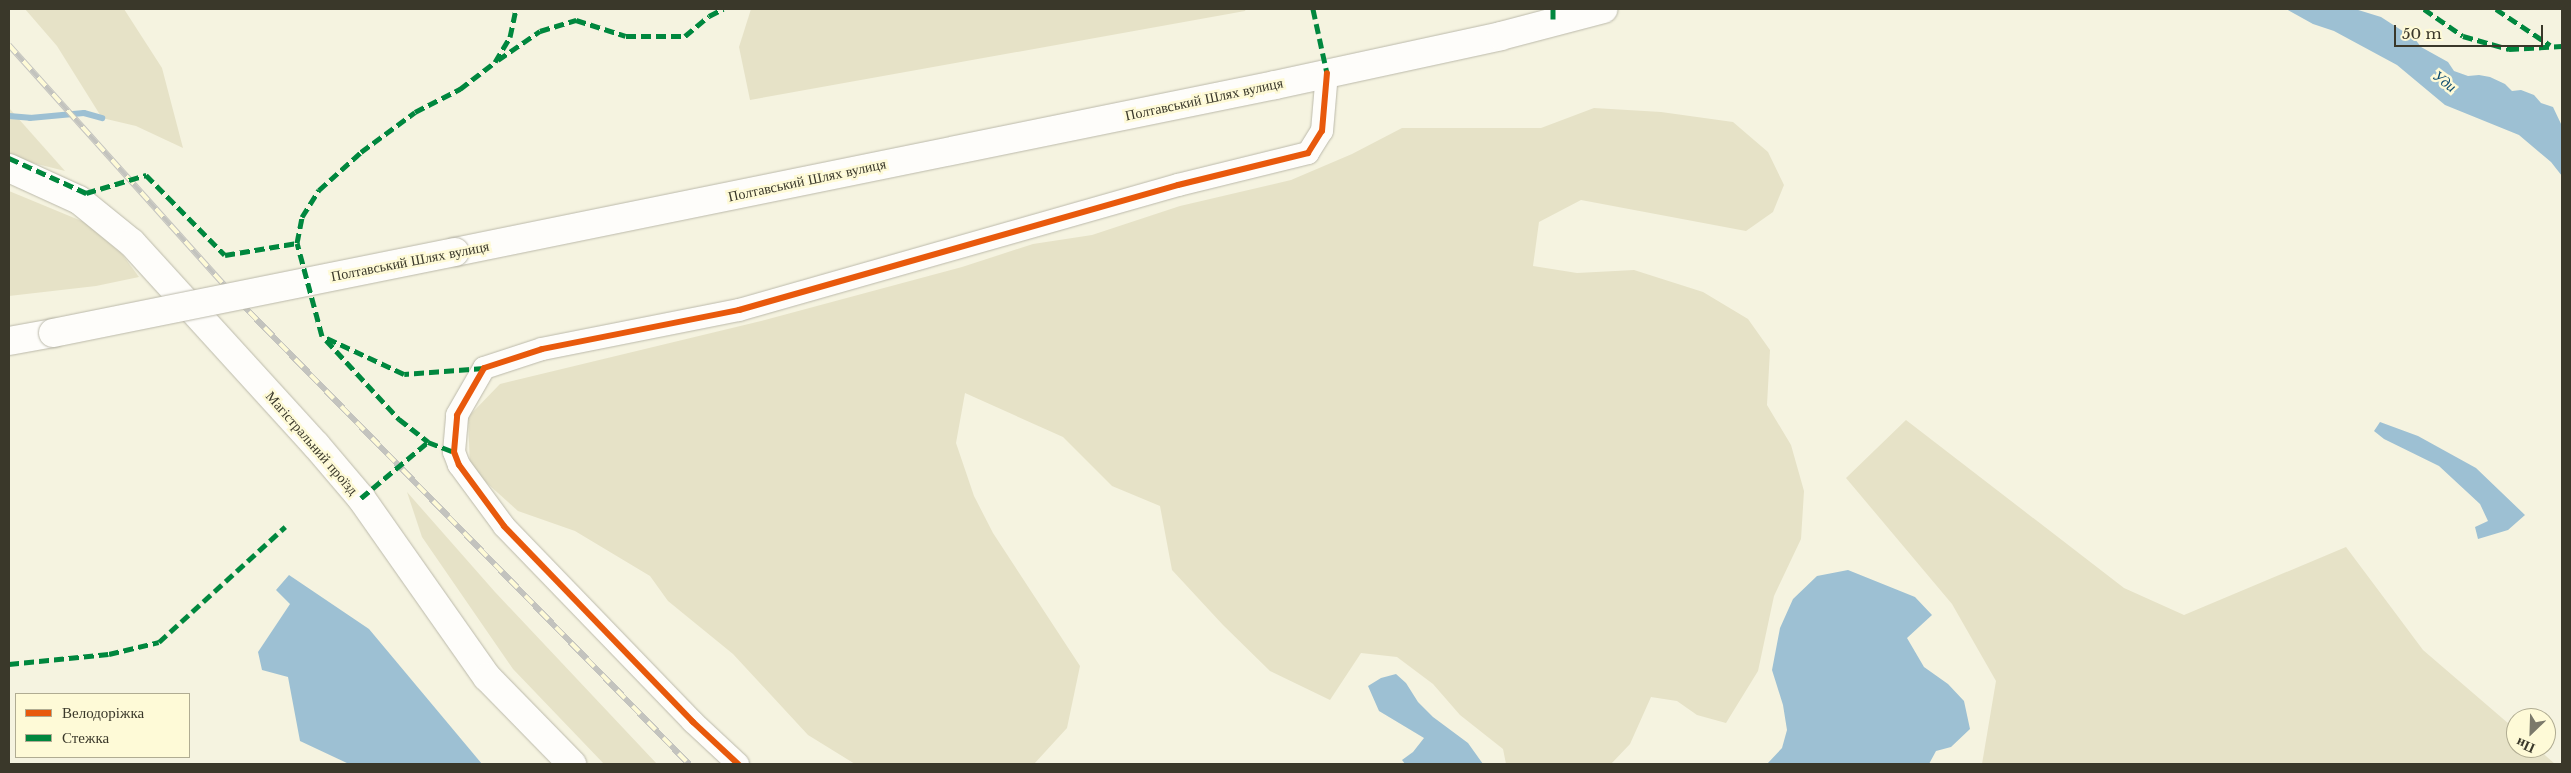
<!DOCTYPE html>
<html>
<head>
<meta charset="utf-8">
<style>
	body { margin:0 }
	#map { position:relative; width:2571px; height:773px; overflow:hidden; background:#f5f3e0; font-family:"Libre Baskerville",serif }
	div>[style] { position:absolute }
	.green>* { inset:0; background:#e6e2c7 }
	.water>* { inset:0; background:#9dc0d3 }
	.stream>* { height:6px; margin:-3px; padding:0 3px; transform-origin:3px; border-radius:3px; background:#9dc0d3 }
	.roads { filter:drop-shadow(0 0 1px #bbb9aa) drop-shadow(0 0 1px #bbb9aa) }
	.street>* { height:22px; margin:-11px; padding:0 11px; transform-origin:11px; border-radius:11px; background:#fefdfa }
	.secondary>* { height:28px; margin:-14px; padding:0 14px; transform-origin:14px; border-radius:14px; background:#fefdfa }
	.primary>* { height:28px; margin:-14px; padding:0 14px; transform-origin:14px; border-radius:14px; background:#fefdfa }
	.rail>* { height:5.5px; margin-top:-2.75px; transform-origin:0; background:repeating-linear-gradient(90deg,#fefad7 0 11px,#c3c3be 0 22px); box-sizing:border-box; border-block:1px solid #c3c3be }
	.bridges { filter:drop-shadow(0 0 1px #bbb9aa) drop-shadow(0 0 1px #bbb9aa) }
	.primary-bridge>* { height:28px; margin:-14px; padding:0 14px; transform-origin:14px; border-radius:14px; background:#fefdfa }
	.quiet>* { height:5px; margin-top:-2.5px; transform-origin:0; background:repeating-linear-gradient(90deg,#00873e 0 10px,transparent 0 15px) }
	.cycleway>* { height:6px; margin:-3px; padding:0 3px; transform-origin:3px; border-radius:3px; background:#e8590c }
	span { translate:-50% -50%; white-space:nowrap; text-align:center; line-height:1.15; -webkit-text-stroke:5px #fefad7; paint-order:stroke }
	.street-label { font-size:14px; color:#3a382a }
	.water-label { font-size:15px; color:#09496d; font-style:italic }
	.frame { position:absolute; inset:0; border:10px solid #3a382a; pointer-events:none }
	.legend { position:absolute; left:15px; top:693px; width:175px; height:65px; box-sizing:border-box; background:#fefad7; border:1px solid #b0ac92; margin:0; padding:6px 9px; list-style:none; font-size:15px; color:#3a382a }
	.legend li { display:flex; align-items:center; gap:10px; height:25px }
	.legend b { width:25px; border:1px solid #b0ac92 }
	.north { position:absolute; left:2506px; top:708px; width:50px; height:50px; box-sizing:border-box; background:#fefad7; border:1px solid #b0ac92; border-radius:50%; rotate:204deg; font-size:14px; font-weight:700; line-height:20px; text-align:center; color:#3a382a }
	.north::after { content:''; display:block; margin:auto; width:18px; height:22px; background:#7b796a; clip-path:polygon(50% 0,100% 100%,50% 72%,0 100%) }
	.scale { position:absolute; left:2394px; top:25px; width:149px; height:22px; box-sizing:border-box; border:2px solid #3a382a; border-top:0; padding-left:6px; font-size:15px; line-height:18px; white-space:nowrap; color:#3a382a; -webkit-text-stroke:4px #fefad7; paint-order:stroke }
</style>
</head>
<body>
<div id="map">
	<div class="green">
		<div style="clip-path:polygon(25px 9px,124px 9px,162px 68px,183px 148px,136px 126px,102px 118px,57px 46px)"></div>
		<div style="clip-path:polygon(751px 9px,1246px 9px,1245px 11px,750px 100px,739px 47px)"></div>
		<div style="clip-path:polygon(9px 108px,65px 171px,9px 157px)"></div>
		<div style="clip-path:polygon(1594px 108px,1661px 112px,1733px 122px,1768px 152px,1784px 185px,1773px 212px,1746px 231px,1581px 200px,1539px 222px,1533px 266px,1577px 273px,1634px 270px,1703px 292px,1748px 319px,1770px 350px,1767px 405px,1791px 445px,1804px 491px,1801px 539px,1774px 596px,1758px 671px,1726px 723px,1697px 715px,1677px 701px,1651px 697px,1630px 744px,1611px 764px,1506px 764px,1503px 749px,1460px 715px,1433px 684px,1397px 657px,1361px 653px,1330px 700px,1270px 671px,1223px 625px,1172px 570px,1160px 506px,1112px 486px,1063px 437px,965px 393px,956px 443px,974px 496px,993px 533px,1080px 666px,1067px 728px,1034px 764px,855px 764px,808px 735px,733px 654px,668px 601px,650px 576px,575px 531px,518px 511px,470px 468px,468px 417px,500px 384px,761px 321px,962px 267px,1033px 244px,1092px 235px,1180px 206px,1291px 180px,1352px 154px,1402px 128px,1541px 128px)"></div>
		<div style="clip-path:polygon(9px 191px,84px 222px,122px 254px,139px 277px,96px 286px,9px 296px)"></div>
		<div style="clip-path:polygon(1906px 420px,2124px 588px,2184px 615px,2346px 547px,2423px 650px,2516px 730px,2516px 748px,2537px 748px,2555px 764px,1982px 764px,1996px 681px,1952px 604px,1846px 478px)"></div>
		<div style="clip-path:polygon(407px 492px,495px 592px,657px 764px,604px 764px,513px 669px,422px 537px)"></div>
	</div>
	<div class="water">
		<div style="clip-path:polygon(2286px 9px,2355px 9px,2381px 17px,2415px 39px,2421px 47px,2448px 62px,2454px 71px,2468px 76px,2479px 75px,2490px 77px,2505px 84px,2512px 91px,2521px 90px,2534px 95px,2541px 103px,2553px 107px,2562px 126px,2562px 176px,2551px 162px,2519px 135px,2445px 105px,2397px 65px,2334px 31px,2313px 24px)"></div>
		<div style="clip-path:polygon(2380px 422px,2418px 436px,2476px 468px,2525px 515px,2508px 530px,2478px 539px,2475px 527px,2488px 521px,2480px 504px,2439px 466px,2384px 439px,2374px 431px)"></div>
		<div style="clip-path:polygon(1848px 570px,1915px 597px,1932px 615px,1907px 638px,1924px 667px,1948px 684px,1964px 701px,1970px 729px,1951px 747px,1936px 751px,1929px 764px,1767px 764px,1782px 748px,1787px 730px,1783px 705px,1772px 670px,1780px 628px,1793px 599px,1817px 576px)"></div>
		<div style="clip-path:polygon(289px 575px,369px 629px,482px 764px,349px 764px,300px 741px,288px 677px,262px 670px,258px 652px,290px 604px,276px 590px)"></div>
		<div style="clip-path:polygon(1396px 674px,1406px 683px,1418px 702px,1433px 717px,1468px 743px,1483px 764px,1405px 764px,1402px 760px,1413px 752px,1424px 738px,1379px 711px,1368px 686px,1381px 678px)"></div>
	</div>
	<div class="stream">
		<div style="left:9px;top:116px;width:21px;rotate:5deg"></div>
		<div style="left:30px;top:118px;width:54px;rotate:-5.3deg"></div>
		<div style="left:84px;top:113px;width:19px;rotate:16deg"></div>
	</div>
	<div class="roads">
		<div class="street">
			<div style="left:738px;top:764px;width:62px;rotate:-137deg"></div>
			<div style="left:693px;top:722px;width:272px;rotate:-134deg"></div>
			<div style="left:504px;top:526px;width:76px;rotate:-126.4deg"></div>
			<div style="left:459px;top:465px;width:14px;rotate:-111deg"></div>
			<div style="left:454px;top:452px;width:37px;rotate:-85deg"></div>
			<div style="left:457px;top:415px;width:54px;rotate:-60.1deg"></div>
			<div style="left:484px;top:368px;width:61px;rotate:-18.1deg"></div>
			<div style="left:542px;top:349px;width:201px;rotate:-11.2deg"></div>
			<div style="left:739px;top:310px;width:456px;rotate:-15.9deg"></div>
			<div style="left:1178px;top:185px;width:134px;rotate:-13.8deg"></div>
			<div style="left:1308px;top:153px;width:26px;rotate:-58deg"></div>
			<div style="left:1322px;top:131px;width:58px;rotate:-85.1deg"></div>
		</div>
		<div class="secondary">
			<div style="left:9px;top:168px;width:77px;rotate:24.6deg"></div>
			<div style="left:79px;top:200px;width:68px;rotate:39.1deg"></div>
			<div style="left:132px;top:243px;width:273px;rotate:47.7deg"></div>
			<div style="left:316px;top:445px;width:70px;rotate:49.7deg"></div>
			<div style="left:361px;top:498px;width:219px;rotate:54.9deg"></div>
			<div style="left:487px;top:677px;width:122px;rotate:45.7deg"></div>
		</div>
		<div class="primary">
			<div style="left:455px;top:252px;width:837px;rotate:-11.51deg"></div>
			<div style="left:1275px;top:85px;width:231px;rotate:-12.2deg"></div>
			<div style="left:1501px;top:36px;width:106px;rotate:-14.8deg"></div>
			<div style="left:9px;top:341px;width:45px;rotate:-10.3deg"></div>
		</div>
	</div>
	<div class="rail">
		<div style="left:9px;top:45px;width:337px;rotate:48.1deg"></div>
		<div style="left:234px;top:296px;width:653px;rotate:45.81deg"></div>
	</div>
	<div class="bridges">
		<div class="primary-bridge">
			<div style="left:53px;top:333px;width:410px;rotate:-11.4deg"></div>
		</div>
	</div>
	<div class="quiet">
		<div style="left:1313px;top:9px;width:66px;rotate:77.7deg"></div>
		<div style="left:1553px;top:9px;width:13px;rotate:90deg"></div>
		<div style="left:2424px;top:9px;width:47px;rotate:34.7deg"></div>
		<div style="left:2463px;top:36px;width:48px;rotate:15.8deg"></div>
		<div style="left:2509px;top:49px;width:53px;rotate:-3.2deg"></div>
		<div style="left:2496px;top:9px;width:65px;rotate:33.7deg"></div>
		<div style="left:498px;top:60px;width:51px;rotate:-34.6deg"></div>
		<div style="left:540px;top:31px;width:38px;rotate:-17deg"></div>
		<div style="left:576px;top:20px;width:52px;rotate:17.7deg"></div>
		<div style="left:626px;top:36px;width:59px"></div>
		<div style="left:685px;top:36px;width:31px;rotate:-40deg"></div>
		<div style="left:709px;top:16px;width:16px;rotate:-27deg"></div>
		<div style="left:9px;top:158px;width:85px;rotate:24.4deg"></div>
		<div style="left:86px;top:193px;width:63px;rotate:-16.7deg"></div>
		<div style="left:146px;top:175px;width:112px;rotate:45.4deg"></div>
		<div style="left:225px;top:255px;width:73px;rotate:-9.5deg"></div>
		<div style="left:326px;top:340px;width:108px;rotate:47.3deg"></div>
		<div style="left:399px;top:419px;width:37px;rotate:38deg"></div>
		<div style="left:428px;top:442px;width:28px;rotate:21deg"></div>
		<div style="left:484px;top:368px;width:80px;rotate:175.7deg"></div>
		<div style="left:404px;top:374px;width:90px;rotate:-155.1deg"></div>
		<div style="left:322px;top:336px;width:96px;rotate:-105deg"></div>
		<div style="left:297px;top:243px;width:26px;rotate:-79deg"></div>
		<div style="left:302px;top:217px;width:32px;rotate:-58deg"></div>
		<div style="left:319px;top:190px;width:57px;rotate:-42.1deg"></div>
		<div style="left:361px;top:152px;width:67px;rotate:-36.5deg"></div>
		<div style="left:415px;top:112px;width:51px;rotate:-27.1deg"></div>
		<div style="left:460px;top:89px;width:44px;rotate:-37.6deg"></div>
		<div style="left:495px;top:62px;width:29px;rotate:-59deg"></div>
		<div style="left:510px;top:37px;width:29px;rotate:-78deg"></div>
		<div style="left:361px;top:498px;width:87px;rotate:-39.9deg"></div>
		<div style="left:9px;top:664px;width:100px;rotate:-5.7deg"></div>
		<div style="left:109px;top:654px;width:51px;rotate:-13.5deg"></div>
		<div style="left:159px;top:642px;width:171px;rotate:-42.4deg"></div>
	</div>
	<div class="cycleway">
		<div style="left:738px;top:764px;width:62px;rotate:-137deg"></div>
		<div style="left:693px;top:722px;width:272px;rotate:-134deg"></div>
		<div style="left:504px;top:526px;width:76px;rotate:-126.4deg"></div>
		<div style="left:459px;top:465px;width:14px;rotate:-111deg"></div>
		<div style="left:454px;top:452px;width:37px;rotate:-85deg"></div>
		<div style="left:457px;top:415px;width:54px;rotate:-60.1deg"></div>
		<div style="left:484px;top:368px;width:61px;rotate:-18.1deg"></div>
		<div style="left:542px;top:349px;width:201px;rotate:-11.2deg"></div>
		<div style="left:739px;top:310px;width:456px;rotate:-15.9deg"></div>
		<div style="left:1178px;top:185px;width:134px;rotate:-13.8deg"></div>
		<div style="left:1308px;top:153px;width:26px;rotate:-58deg"></div>
		<div style="left:1322px;top:131px;width:58px;rotate:-85.1deg"></div>
	</div>
	<div class="street-label">
		<span style="left:1204px;top:99px;rotate:-12deg">Полтавський Шлях вулиця</span>
		<span style="left:807px;top:180px;rotate:-12deg">Полтавський Шлях вулиця</span>
		<span style="left:410px;top:261px;rotate:-11deg">Полтавський Шлях вулиця</span>
		<span style="left:312px;top:443px;rotate:49deg">Магістральний проїзд</span>
	</div>
	<div class="water-label">
		<span style="left:2445px;top:81px;rotate:38deg">Уди</span>
	</div>
	<div class="frame"></div>
	<ul class="legend">
	<li><b style="height:6px;background:#e8590c"></b>Велодоріжка</li>
	<li><b style="height:6px;background:#00873e"></b>Стежка</li>
	</ul>
	<div class="north">Пн</div>
	<div class="scale">50 m</div>
</div>
</body>
</html>
